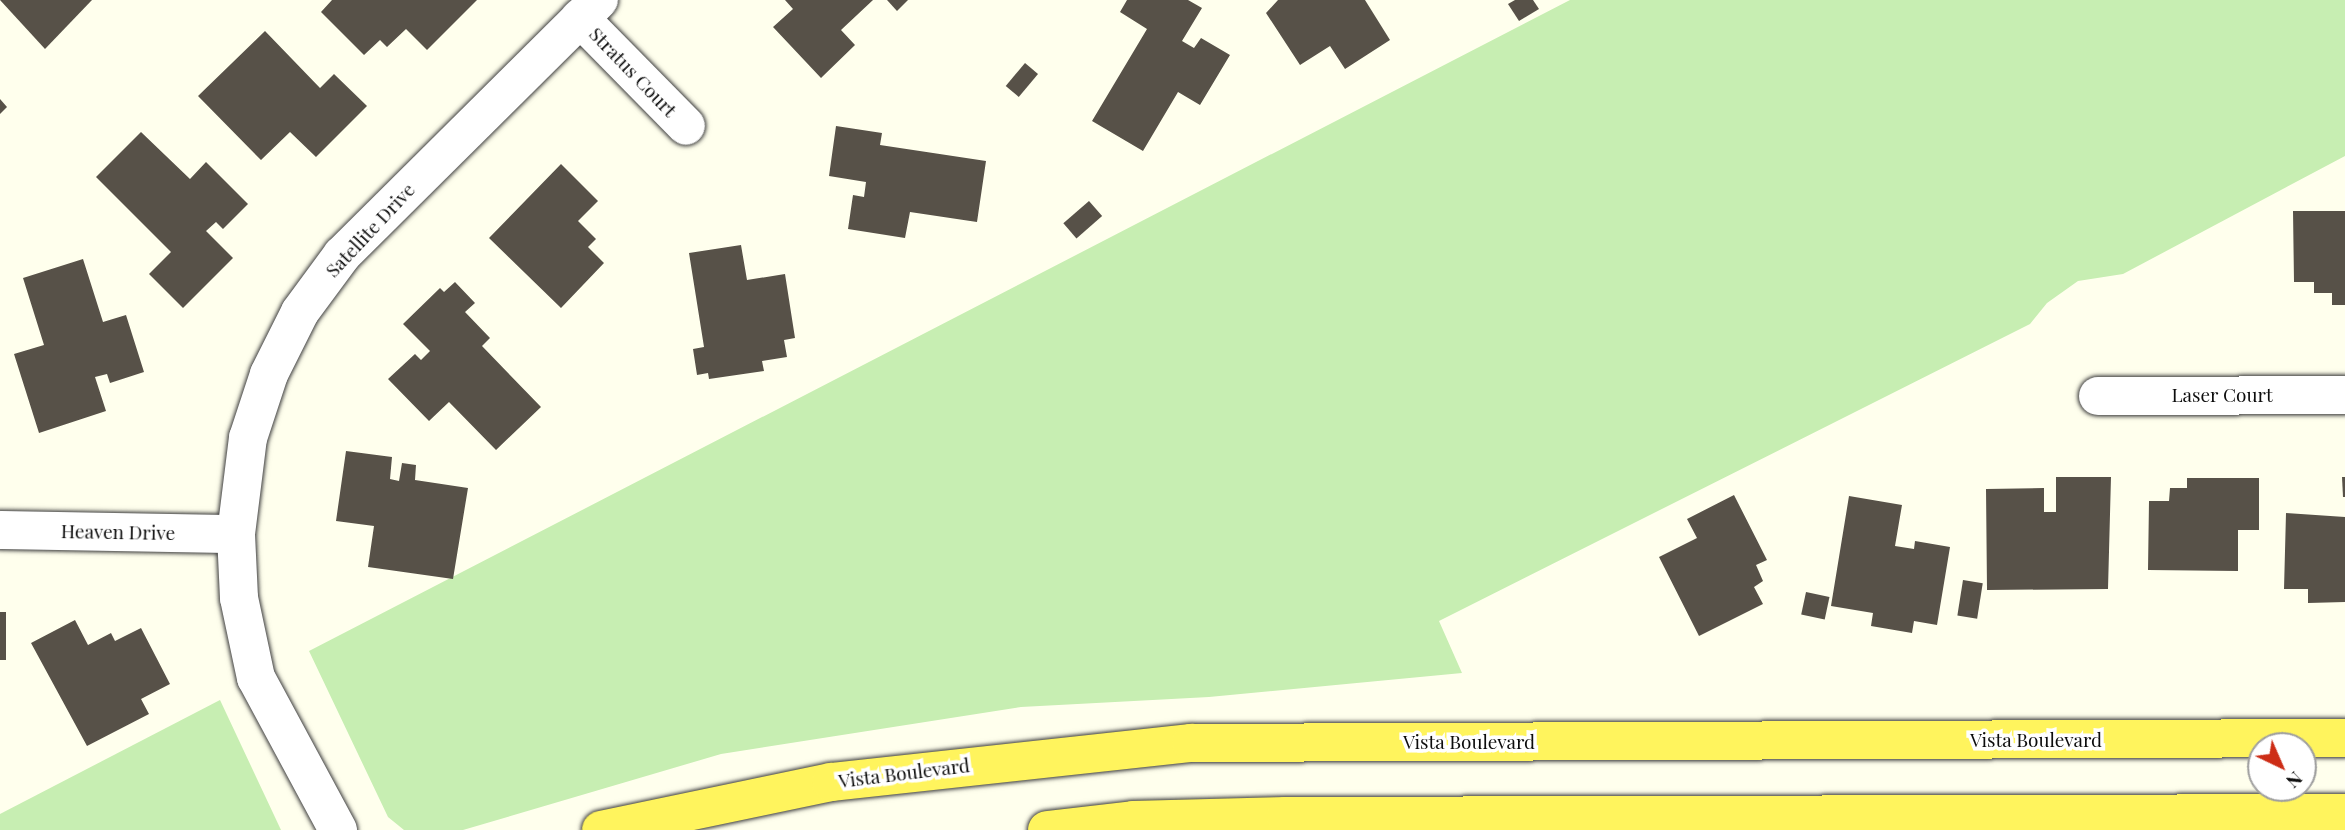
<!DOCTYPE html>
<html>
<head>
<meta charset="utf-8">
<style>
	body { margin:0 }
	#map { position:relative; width:2345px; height:830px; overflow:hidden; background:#ffffed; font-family:"Playfair Display",serif }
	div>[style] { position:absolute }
	.green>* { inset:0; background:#c7eeb2 }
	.building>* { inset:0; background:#575148; transform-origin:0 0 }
	.roads { filter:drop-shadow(0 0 2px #404040) drop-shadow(0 0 2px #404040) }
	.minor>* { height:38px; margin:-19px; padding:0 19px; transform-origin:19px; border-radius:19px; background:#fff }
	.major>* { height:38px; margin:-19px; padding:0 19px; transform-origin:19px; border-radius:19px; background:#fff45d }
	span { translate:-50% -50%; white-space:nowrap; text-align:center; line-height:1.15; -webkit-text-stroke:7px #fff; paint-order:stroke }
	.street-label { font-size:19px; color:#0d0d0d }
	.north { position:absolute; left:2247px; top:732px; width:70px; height:70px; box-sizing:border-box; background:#fff; border:2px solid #9e9e9e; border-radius:50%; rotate:136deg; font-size:19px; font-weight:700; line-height:28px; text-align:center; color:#0d0d0d }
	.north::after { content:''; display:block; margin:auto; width:24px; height:32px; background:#cd2d16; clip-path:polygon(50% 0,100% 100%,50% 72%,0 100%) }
</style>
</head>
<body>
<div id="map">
	<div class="green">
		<div style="clip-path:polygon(1570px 0,2345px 0,2345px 156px,2123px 274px,2078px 281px,2047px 303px,2030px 324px,1439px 621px,1462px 673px,1209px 697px,1021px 707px,721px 754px,463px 830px,404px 830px,388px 817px,309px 651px)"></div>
		<div style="clip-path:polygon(220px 700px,281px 830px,0 830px,0 814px)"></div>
	</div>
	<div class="building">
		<div style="clip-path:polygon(0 0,92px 0,45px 49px)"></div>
		<div style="clip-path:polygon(332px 0,477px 0,427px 50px,406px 29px,387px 47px,380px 40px,364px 55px,321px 12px)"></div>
		<div style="clip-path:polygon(785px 0,873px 0,841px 30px,855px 45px,821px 78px,773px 27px,793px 9px)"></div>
		<div style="clip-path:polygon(887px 0,908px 0,897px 11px)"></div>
		<div style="clip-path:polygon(1127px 0,1188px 0,1202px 8px,1182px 41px,1194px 48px,1201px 38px,1230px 55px,1200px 105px,1178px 92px,1143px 151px,1092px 121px,1147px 29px,1120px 12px)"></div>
		<div style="clip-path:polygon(1278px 0,1365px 0,1390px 40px,1345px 69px,1330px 46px,1300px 65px,1266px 13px)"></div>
		<div style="clip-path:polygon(1515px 0,1533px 0,1539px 9px,1519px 21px,1508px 4px)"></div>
		<div style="clip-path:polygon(265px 31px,320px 88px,334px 74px,367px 106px,316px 157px,290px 132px,261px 160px,198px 96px)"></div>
		<div style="left:1025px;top:63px;width:17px;height:30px;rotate:40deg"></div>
		<div style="clip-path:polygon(0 99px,7px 107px,0 114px)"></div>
		<div style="clip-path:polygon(836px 126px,882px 133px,880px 145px,986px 161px,977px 222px,910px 212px,905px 238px,848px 229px,853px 195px,864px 197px,866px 182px,829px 176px)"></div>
		<div style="clip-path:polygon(141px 132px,190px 179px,206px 162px,248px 204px,223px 229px,216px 222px,206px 231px,233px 258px,183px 308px,149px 274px,171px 252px,96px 177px)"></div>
		<div style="clip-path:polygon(561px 164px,598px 201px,578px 221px,596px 239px,588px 247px,604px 263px,561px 308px,489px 238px)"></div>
		<div style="left:1089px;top:201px;width:20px;height:34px;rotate:49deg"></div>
		<div style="clip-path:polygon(2293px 211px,2345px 211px,2345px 305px,2332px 305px,2332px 293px,2314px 293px,2314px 282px,2294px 282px)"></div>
		<div style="clip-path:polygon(741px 245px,747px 280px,785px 274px,795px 338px,784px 340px,787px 357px,762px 361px,764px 371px,709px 379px,708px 373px,697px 375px,693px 349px,704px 347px,689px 253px)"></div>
		<div style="clip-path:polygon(83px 259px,103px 322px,126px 315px,144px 372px,110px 383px,107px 374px,95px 377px,106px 411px,39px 433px,14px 354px,44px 345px,23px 278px)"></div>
		<div style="clip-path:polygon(455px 282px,475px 303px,465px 312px,490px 338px,482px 346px,541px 407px,496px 450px,449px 402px,429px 421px,388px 379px,415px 354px,421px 360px,430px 351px,403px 324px,440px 288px,444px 292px)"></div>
		<div style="clip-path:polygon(346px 451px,392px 457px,390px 479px,399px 481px,402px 463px,416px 465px,415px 480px,468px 488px,453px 579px,368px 567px,374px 526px,336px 521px)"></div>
		<div style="clip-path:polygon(2056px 477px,2111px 477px,2108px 589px,1987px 590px,1986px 489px,2044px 488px,2044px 512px,2056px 512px)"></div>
		<div style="clip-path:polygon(2342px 477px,2345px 477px,2345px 497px,2343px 497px)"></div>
		<div style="clip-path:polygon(2187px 478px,2259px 478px,2259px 530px,2238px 530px,2238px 571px,2148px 570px,2149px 501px,2169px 501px,2170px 488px,2187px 488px)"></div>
		<div style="clip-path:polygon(1734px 495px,1767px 560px,1756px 565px,1763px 581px,1754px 587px,1763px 604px,1699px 636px,1659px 557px,1697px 538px,1687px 519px)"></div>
		<div style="clip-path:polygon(1849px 496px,1902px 505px,1895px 546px,1914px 549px,1915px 541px,1950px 547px,1937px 625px,1914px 621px,1912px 633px,1871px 626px,1873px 613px,1831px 606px)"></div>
		<div style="clip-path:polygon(2286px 513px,2345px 517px,2345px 602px,2308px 603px,2308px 589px,2284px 589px)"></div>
		<div style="left:1963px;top:580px;width:20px;height:36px;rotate:9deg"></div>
		<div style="left:1806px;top:592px;width:24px;height:23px;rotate:12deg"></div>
		<div style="left:0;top:612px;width:6px;height:48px"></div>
		<div style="clip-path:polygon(75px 620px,88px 645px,111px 633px,115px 641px,141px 628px,170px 684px,141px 699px,149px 714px,87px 746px,31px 643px)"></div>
	</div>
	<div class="roads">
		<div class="minor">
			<div style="left:580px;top:18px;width:151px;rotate:45.5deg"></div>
			<div style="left:2098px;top:396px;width:247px;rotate:-0.2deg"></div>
			<div style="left:0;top:530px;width:236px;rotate:1deg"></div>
			<div style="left:338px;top:830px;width:173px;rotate:-118.3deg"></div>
			<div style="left:256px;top:678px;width:82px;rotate:-102deg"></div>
			<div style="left:239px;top:598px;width:64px;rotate:-92.7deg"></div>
			<div style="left:236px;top:534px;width:97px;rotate:-82.9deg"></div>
			<div style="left:248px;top:438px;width:67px;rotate:-71.8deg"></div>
			<div style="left:269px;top:374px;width:69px;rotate:-63.4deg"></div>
			<div style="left:300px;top:312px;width:71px;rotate:-53.6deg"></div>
			<div style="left:342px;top:255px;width:362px;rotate:-44.8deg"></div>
		</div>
		<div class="major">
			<div style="left:601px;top:830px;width:235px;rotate:-11.8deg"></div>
			<div style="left:831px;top:782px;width:362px;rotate:-6.2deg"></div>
			<div style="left:1191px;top:743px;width:1154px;rotate:-0.25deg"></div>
			<div style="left:1047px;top:830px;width:87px;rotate:-6.6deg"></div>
			<div style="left:1133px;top:820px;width:153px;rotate:-1.5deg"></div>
			<div style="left:1286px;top:816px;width:1059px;rotate:-0.16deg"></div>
		</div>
	</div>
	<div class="street-label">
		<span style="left:633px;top:72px;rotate:46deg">Stratus Court</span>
		<span style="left:370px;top:230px;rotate:-47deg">Satellite Drive</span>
		<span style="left:2222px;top:395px">Laser Court</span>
		<span style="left:118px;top:532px;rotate:1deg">Heaven Drive</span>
		<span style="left:2036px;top:740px">Vista Boulevard</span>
		<span style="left:1469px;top:742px">Vista Boulevard</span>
		<span style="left:904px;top:773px;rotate:-7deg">Vista Boulevard</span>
	</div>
	<div class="north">N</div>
</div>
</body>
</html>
